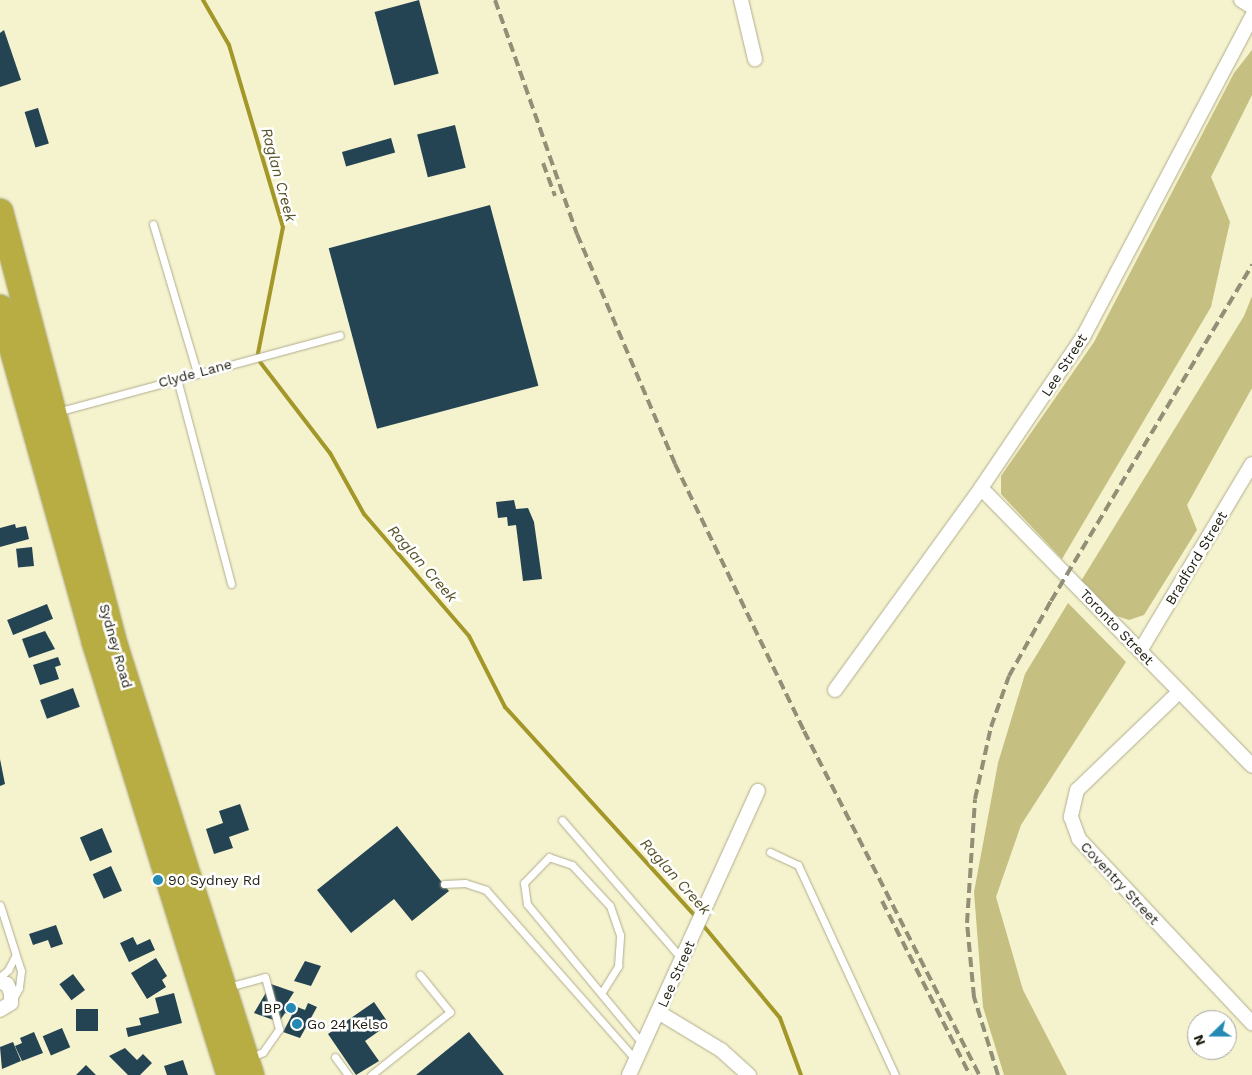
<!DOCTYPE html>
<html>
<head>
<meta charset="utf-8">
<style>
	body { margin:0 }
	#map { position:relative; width:1252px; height:1075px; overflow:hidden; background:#f5f2ce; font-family:"Work Sans",sans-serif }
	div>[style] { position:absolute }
	.green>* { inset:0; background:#c5bf82 }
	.stream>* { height:4px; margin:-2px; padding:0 2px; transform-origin:2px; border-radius:2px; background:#a29728 }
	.building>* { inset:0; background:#244453; transform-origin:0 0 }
	.roads { filter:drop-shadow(0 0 1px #b0ad8c) drop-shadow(0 0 1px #b0ad8c) }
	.lane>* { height:7px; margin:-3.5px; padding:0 3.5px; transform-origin:3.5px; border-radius:3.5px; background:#fff }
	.street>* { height:14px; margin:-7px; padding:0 7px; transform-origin:7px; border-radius:7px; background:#fff }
	.highway>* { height:25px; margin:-12.5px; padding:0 12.5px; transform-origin:12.5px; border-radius:12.5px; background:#b8ad43 }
	.rail>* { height:4px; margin-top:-2px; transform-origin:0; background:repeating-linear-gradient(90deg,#918f76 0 10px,transparent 0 15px) }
	.dots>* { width:14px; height:14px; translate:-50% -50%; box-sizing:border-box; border:2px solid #fff; border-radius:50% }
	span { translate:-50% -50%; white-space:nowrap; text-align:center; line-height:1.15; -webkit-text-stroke:5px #fff; paint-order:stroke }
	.street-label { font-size:14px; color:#1f1e11 }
	.poi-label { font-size:14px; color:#1f1e11 }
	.left { translate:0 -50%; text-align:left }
	.right { translate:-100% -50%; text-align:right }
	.water-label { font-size:15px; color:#585328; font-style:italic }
	.north { position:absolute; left:1187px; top:1010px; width:50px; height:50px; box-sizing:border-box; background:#fff; border:1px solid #a5a5a0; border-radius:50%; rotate:248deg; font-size:14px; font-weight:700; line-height:20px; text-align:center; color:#1f1e11 }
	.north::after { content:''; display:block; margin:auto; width:18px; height:22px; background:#248ab3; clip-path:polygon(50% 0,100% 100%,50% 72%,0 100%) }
</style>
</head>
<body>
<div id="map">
	<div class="green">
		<div style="clip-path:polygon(1252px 50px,1252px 95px,1211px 177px,1230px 222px,1211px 307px,1062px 559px,1001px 494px,1001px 476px,1094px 342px,1234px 73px)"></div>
		<div style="clip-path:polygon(1252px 296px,1252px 388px,1187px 505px,1197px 530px,1144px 615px,1129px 620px,1117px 616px,1081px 581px,1244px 316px)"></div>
		<div style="clip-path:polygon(1068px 603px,1126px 662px,1021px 825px,996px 897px,1023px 990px,1067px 1075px,1004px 1075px,983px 1007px,974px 892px,998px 763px,1025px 674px)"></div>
	</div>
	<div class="stream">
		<div style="left:203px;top:0;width:52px;rotate:60deg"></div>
		<div style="left:229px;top:45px;width:190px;rotate:73.5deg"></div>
		<div style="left:283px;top:227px;width:134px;rotate:101.2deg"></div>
		<div style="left:257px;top:358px;width:120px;rotate:52.5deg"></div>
		<div style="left:330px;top:453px;width:70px;rotate:60.9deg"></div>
		<div style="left:364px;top:514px;width:161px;rotate:49.3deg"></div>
		<div style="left:469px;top:636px;width:80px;rotate:63.1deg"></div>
		<div style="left:505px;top:707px;width:284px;rotate:47.7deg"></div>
		<div style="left:702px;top:924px;width:122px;rotate:50.3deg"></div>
		<div style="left:780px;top:1018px;width:61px;rotate:69.8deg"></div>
	</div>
	<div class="building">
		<div style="left:419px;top:0;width:76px;height:46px;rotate:75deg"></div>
		<div style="clip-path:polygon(4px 30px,21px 80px,0 87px,0 33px)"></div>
		<div style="left:38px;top:108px;width:37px;height:14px;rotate:73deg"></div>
		<div style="left:455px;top:125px;width:44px;height:39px;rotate:76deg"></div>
		<div style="left:391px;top:138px;width:15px;height:51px;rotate:74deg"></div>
		<div style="left:490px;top:205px;width:187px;height:167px;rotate:75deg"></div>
		<div style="clip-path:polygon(514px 500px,516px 509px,528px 508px,534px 522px,542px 579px,523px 581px,516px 525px,508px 526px,507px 517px,498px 518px,496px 502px)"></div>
		<div style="clip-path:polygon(15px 524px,16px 528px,26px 526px,29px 539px,0 547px,0 528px)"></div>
		<div style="left:32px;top:547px;width:19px;height:16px;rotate:84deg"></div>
		<div style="left:47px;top:604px;width:16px;height:43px;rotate:68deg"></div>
		<div style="clip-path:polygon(45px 631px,55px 649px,29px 658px,22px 639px)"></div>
		<div style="clip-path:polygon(58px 657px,61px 665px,55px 667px,59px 679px,40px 685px,33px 665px)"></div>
		<div style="left:73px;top:688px;width:20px;height:35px;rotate:70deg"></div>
		<div style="clip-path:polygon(0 759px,5px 784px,0 786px)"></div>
		<div style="clip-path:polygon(240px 804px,249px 830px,229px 837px,233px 848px,214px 854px,206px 829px,223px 823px,219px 811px)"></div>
		<div style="clip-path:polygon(397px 826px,449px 891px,412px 921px,394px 899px,351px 933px,317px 890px)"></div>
		<div style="left:102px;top:828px;width:26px;height:24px;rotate:67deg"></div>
		<div style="left:111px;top:866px;width:27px;height:20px;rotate:66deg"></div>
		<div style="clip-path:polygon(56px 925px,63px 944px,51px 948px,48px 940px,33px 945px,29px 934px)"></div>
		<div style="clip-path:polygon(133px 937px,137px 945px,150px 939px,155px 950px,129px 962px,120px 943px)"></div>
		<div style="clip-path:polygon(156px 958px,167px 976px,162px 980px,166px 987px,147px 999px,131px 973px)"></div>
		<div style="clip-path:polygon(305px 961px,321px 966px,311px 986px,294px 981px)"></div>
		<div style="left:73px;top:974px;width:20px;height:17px;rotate:53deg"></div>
		<div style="clip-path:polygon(271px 984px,294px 992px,287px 1003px,305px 1010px,308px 1003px,317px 1007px,300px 1038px,283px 1032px,292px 1015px,285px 1013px,279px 1022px,254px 1013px)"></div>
		<div style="clip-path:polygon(174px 993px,182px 1023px,128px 1037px,126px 1028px,141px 1025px,139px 1018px,159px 1013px,155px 998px)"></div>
		<div style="clip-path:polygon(374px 1002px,389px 1024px,365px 1041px,379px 1061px,356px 1075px,328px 1034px)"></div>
		<div style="left:76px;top:1009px;width:22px;height:22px"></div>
		<div style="left:62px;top:1028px;width:21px;height:21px;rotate:67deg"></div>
		<div style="clip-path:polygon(34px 1032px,43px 1053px,22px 1061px,15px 1046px,22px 1043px,20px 1038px)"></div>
		<div style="clip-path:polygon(469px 1032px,504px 1075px,416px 1075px)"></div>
		<div style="clip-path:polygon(13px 1042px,21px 1061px,2px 1069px,0 1047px)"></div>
		<div style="clip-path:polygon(125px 1048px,137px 1060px,143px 1054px,152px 1063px,140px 1075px,128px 1075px,109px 1056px)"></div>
		<div style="clip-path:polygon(183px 1060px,188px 1075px,167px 1075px,164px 1066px)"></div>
		<div style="clip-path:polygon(86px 1065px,96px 1075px,76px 1075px)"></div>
	</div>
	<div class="roads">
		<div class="lane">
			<div style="left:153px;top:224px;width:155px;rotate:73.5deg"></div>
			<div style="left:177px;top:379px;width:212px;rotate:75.2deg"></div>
			<div style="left:57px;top:412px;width:293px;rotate:-15.2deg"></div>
			<div style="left:562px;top:820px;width:184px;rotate:49.2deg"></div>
			<div style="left:770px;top:852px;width:31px;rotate:25deg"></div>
			<div style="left:798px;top:865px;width:231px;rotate:65.2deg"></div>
			<div style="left:444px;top:884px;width:21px;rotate:-3deg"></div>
			<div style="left:465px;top:883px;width:22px;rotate:18deg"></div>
			<div style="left:486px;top:890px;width:227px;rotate:48.6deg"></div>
			<div style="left:0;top:905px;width:69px;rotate:72.3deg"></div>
			<div style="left:21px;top:971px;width:17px;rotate:97deg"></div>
			<div style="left:19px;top:988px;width:13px;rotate:119deg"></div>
			<div style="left:0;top:977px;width:11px;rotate:-41deg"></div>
			<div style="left:8px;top:970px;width:16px;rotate:-63deg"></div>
			<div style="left:228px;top:987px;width:38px;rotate:-15deg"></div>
			<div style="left:265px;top:977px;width:54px;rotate:74.9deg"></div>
			<div style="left:279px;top:1029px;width:28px;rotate:125deg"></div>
			<div style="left:263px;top:1052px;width:14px;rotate:155deg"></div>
			<div style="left:602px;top:992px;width:31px;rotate:-58deg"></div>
			<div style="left:618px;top:966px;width:31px;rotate:-86deg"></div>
			<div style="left:620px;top:935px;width:31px;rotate:-109deg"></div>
			<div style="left:610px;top:906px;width:56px;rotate:-132.8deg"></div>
			<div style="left:572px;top:865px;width:24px;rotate:-161deg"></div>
			<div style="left:549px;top:857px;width:36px;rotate:134deg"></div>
			<div style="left:524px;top:883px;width:21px;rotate:82deg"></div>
			<div style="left:527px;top:904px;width:182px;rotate:50.4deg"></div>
			<div style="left:335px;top:1057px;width:22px;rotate:54deg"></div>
			<div style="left:371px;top:1075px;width:101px;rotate:-38.6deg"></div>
			<div style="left:450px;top:1012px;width:48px;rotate:-129deg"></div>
		</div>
		<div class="street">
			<div style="left:741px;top:0;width:61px;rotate:76.7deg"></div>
			<div style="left:1241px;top:0;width:13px;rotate:32deg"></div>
			<div style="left:981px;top:488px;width:388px;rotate:45.7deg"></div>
			<div style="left:1140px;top:651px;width:218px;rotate:-59.1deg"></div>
			<div style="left:835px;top:690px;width:249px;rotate:-54.1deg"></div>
			<div style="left:981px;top:488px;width:182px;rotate:-56deg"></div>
			<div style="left:1083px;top:337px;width:363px;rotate:-62.2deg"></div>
			<div style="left:1179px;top:692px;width:141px;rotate:136.1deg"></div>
			<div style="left:1077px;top:790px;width:28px;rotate:103deg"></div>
			<div style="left:1071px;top:817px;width:23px;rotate:70deg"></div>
			<div style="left:1079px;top:839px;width:253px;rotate:46.8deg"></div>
			<div style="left:0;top:982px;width:7px;rotate:16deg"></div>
			<div style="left:7px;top:984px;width:10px;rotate:66deg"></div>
			<div style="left:11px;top:993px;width:10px;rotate:90deg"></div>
			<div style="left:11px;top:1003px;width:13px;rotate:148deg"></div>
			<div style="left:658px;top:1012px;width:74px;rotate:31.1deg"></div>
			<div style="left:721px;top:1050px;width:38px;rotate:42deg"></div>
			<div style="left:629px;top:1075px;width:312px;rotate:-65.6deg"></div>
		</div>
		<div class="highway">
			<div style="left:0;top:211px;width:450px;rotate:75.2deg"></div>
			<div style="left:115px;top:646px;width:450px;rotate:72.4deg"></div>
			<div style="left:0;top:307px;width:348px;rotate:74.3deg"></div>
			<div style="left:94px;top:642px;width:454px;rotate:72.7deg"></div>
		</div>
	</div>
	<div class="rail">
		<div style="left:495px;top:0;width:248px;rotate:70.7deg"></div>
		<div style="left:577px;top:234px;width:250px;rotate:66.9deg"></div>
		<div style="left:675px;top:464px;width:297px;rotate:64.2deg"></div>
		<div style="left:804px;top:731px;width:386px;rotate:63deg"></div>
		<div style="left:543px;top:163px;width:35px;rotate:70deg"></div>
		<div style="left:882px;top:901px;width:195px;rotate:63.2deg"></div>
		<div style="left:998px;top:1075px;width:82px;rotate:-107.1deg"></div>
		<div style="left:974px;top:997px;width:74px;rotate:-95.4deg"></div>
		<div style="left:967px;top:923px;width:124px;rotate:-86.3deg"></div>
		<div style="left:975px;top:799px;width:74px;rotate:-77.5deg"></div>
		<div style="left:991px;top:727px;width:54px;rotate:-70.6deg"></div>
		<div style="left:1009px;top:676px;width:86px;rotate:-60.8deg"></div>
		<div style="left:1051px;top:601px;width:392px;rotate:-59.1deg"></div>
	</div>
	<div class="dots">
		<div style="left:158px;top:880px;background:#248ab3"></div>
		<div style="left:291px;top:1008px;background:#248ab3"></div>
		<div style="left:297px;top:1024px;background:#248ab3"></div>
	</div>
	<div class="street-label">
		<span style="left:1064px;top:365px;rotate:-57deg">Lee Street</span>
		<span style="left:195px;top:373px;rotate:-15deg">Clyde Lane</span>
		<span style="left:1196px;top:558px;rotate:-59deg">Bradford Street</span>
		<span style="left:1117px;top:627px;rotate:46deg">Toronto Street</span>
		<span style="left:116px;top:646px;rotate:74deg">Sydney Road</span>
		<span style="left:1120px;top:883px;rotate:47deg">Coventry Street</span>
		<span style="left:676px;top:974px;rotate:-66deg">Lee Street</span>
	</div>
	<div class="poi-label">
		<span class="left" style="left:168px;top:880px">90 Sydney Rd</span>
		<span class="right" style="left:281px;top:1008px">BP</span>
		<span class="left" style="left:307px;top:1024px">Go 24 Kelso</span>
	</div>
	<div class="water-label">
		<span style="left:278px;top:175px;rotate:75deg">Raglan Creek</span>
		<span style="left:422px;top:564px;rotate:49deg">Raglan Creek</span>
		<span style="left:675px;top:877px;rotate:48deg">Raglan Creek</span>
	</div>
	<div class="north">N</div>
</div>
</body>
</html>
